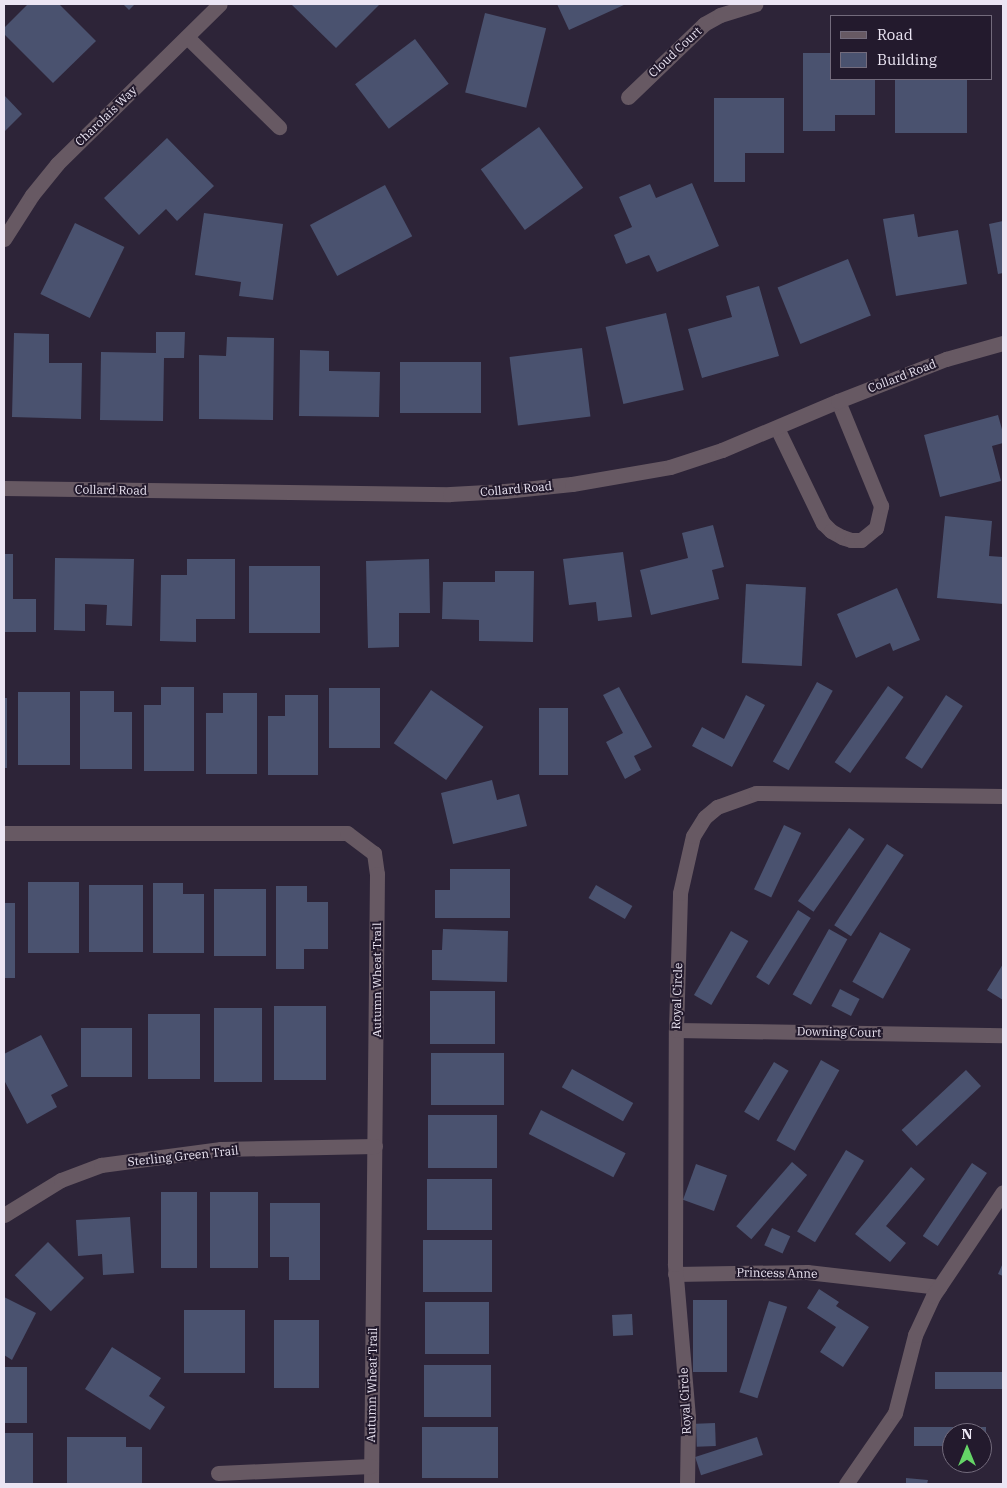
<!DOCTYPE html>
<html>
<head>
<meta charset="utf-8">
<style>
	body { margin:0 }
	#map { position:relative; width:1007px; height:1488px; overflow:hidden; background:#2d2438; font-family:"IBM Plex Serif",serif }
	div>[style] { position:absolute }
	.building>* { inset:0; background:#4a526f; transform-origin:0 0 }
	.minor>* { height:15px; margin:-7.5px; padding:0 7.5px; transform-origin:7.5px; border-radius:7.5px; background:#675963 }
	span { translate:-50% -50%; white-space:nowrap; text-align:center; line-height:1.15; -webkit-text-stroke:4px #231a2d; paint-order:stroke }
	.street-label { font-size:12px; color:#ebe5f3 }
	.frame { position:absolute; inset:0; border:5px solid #ebe5f3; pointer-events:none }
	.legend { position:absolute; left:830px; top:15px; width:162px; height:65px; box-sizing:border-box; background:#231a2d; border:1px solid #736b7c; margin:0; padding:6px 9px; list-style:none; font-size:15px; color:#ebe5f3 }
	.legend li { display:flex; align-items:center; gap:10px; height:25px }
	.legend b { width:25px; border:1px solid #736b7c }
	.north { position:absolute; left:942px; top:1423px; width:50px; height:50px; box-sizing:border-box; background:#231a2d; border:1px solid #736b7c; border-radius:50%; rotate:0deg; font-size:14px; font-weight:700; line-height:20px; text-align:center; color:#ebe5f3 }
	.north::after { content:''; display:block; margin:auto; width:18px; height:22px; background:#65d467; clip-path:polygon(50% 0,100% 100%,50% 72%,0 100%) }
</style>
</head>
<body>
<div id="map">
	<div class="building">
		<div style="clip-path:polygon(28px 4px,59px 4px,96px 41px,53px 83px,4px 34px,4px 28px)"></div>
		<div style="clip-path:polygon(123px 4px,135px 4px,129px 10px)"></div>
		<div style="clip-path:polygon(291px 4px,380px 4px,336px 48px)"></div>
		<div style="clip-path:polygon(557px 4px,626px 4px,569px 30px)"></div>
		<div style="left:485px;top:13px;width:63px;height:82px;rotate:14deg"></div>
		<div style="left:415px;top:39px;width:56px;height:75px;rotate:53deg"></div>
		<div style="clip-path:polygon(803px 53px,831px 53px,831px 79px,875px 79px,875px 115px,835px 115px,835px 131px,803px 131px)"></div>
		<div style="left:895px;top:79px;width:72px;height:54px"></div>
		<div style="clip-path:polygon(4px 95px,22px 114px,4px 132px)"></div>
		<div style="clip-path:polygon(714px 98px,784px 98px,784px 153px,745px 153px,745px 182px,714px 182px)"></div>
		<div style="left:539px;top:127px;width:75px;height:72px;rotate:54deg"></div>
		<div style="clip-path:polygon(167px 138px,214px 186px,177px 221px,166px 209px,139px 235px,104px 198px)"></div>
		<div style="clip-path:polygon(692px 183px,719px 246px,657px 272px,649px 255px,626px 264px,614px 235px,632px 227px,619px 197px,650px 184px,656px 198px)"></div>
		<div style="left:385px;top:185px;width:58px;height:85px;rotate:62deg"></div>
		<div style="clip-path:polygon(204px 213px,283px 224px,273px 300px,239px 296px,241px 282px,195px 275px)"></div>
		<div style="clip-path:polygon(914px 214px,918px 237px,958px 230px,967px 284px,896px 296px,883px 219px)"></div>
		<div style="clip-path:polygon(1003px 221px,1003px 273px,998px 274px,989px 224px)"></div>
		<div style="left:75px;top:223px;width:55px;height:79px;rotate:26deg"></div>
		<div style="left:848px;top:259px;width:61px;height:76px;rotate:68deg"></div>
		<div style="clip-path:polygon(759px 286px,779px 356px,702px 378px,688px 329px,732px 317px,726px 296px)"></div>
		<div style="left:666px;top:313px;width:79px;height:62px;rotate:77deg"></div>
		<div style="clip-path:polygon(156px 332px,185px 332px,184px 358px,164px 358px,163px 421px,100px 420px,101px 352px,156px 353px)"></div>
		<div style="clip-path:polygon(14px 333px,49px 334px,49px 363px,82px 363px,81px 419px,12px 417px)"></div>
		<div style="clip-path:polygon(227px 337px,274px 338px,273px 420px,199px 419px,199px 355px,226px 356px)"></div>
		<div style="left:582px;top:348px;width:69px;height:73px;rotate:83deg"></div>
		<div style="clip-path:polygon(300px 350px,329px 351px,329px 371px,380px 372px,379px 417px,299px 416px)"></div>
		<div style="left:481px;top:362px;width:51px;height:81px;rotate:90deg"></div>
		<div style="clip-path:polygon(998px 415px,1003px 433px,1003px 443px,992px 446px,1001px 481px,940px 497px,924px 435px)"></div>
		<div style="clip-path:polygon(945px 516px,992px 521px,989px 556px,1003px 557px,1003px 604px,937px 598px)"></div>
		<div style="clip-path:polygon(713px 525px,724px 567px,712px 570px,719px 599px,651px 615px,640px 570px,688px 558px,682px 533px)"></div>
		<div style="clip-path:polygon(623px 552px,632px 617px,598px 621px,596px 602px,569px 605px,563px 559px)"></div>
		<div style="clip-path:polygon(4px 554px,13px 554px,13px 599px,36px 599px,36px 632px,4px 632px)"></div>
		<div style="clip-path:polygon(55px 558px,134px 559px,132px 626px,106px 625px,107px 605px,85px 604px,85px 631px,54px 630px)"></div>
		<div style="clip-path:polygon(187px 559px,235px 559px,235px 619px,196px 619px,196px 642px,160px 641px,161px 575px,187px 575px)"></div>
		<div style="clip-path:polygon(429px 559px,430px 613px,399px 613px,399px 647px,368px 648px,366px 561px)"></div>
		<div style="left:249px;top:566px;width:71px;height:67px"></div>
		<div style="clip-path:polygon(495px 571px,534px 571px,533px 642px,479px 641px,479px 620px,442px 619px,443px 582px,495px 582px)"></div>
		<div style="left:746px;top:584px;width:60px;height:79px;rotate:3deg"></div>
		<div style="clip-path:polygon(897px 588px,920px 640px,893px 651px,890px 643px,856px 658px,837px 614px)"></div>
		<div style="left:817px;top:682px;width:18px;height:91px;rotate:29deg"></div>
		<div style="left:888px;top:686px;width:19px;height:93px;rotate:35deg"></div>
		<div style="clip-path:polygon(161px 687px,194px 687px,194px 771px,144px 771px,144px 705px,161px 705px)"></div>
		<div style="clip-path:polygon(619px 687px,652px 747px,634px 756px,641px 770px,625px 779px,606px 742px,623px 733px,603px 695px)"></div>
		<div style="left:329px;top:688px;width:51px;height:60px"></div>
		<div style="left:431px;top:690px;width:64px;height:65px;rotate:35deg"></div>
		<div style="clip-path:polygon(80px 691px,114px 691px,114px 712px,132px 712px,132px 769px,80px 769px)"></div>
		<div style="left:18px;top:692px;width:52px;height:73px"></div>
		<div style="clip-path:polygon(223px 693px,257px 693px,257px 774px,206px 774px,206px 713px,223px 713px)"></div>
		<div style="clip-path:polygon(285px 695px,318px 695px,318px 775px,268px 775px,268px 716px,285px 716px)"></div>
		<div style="clip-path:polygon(746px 695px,765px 705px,732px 767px,692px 746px,702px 727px,724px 739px)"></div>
		<div style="left:946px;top:695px;width:20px;height:75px;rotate:33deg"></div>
		<div style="left:4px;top:698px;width:3px;height:70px"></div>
		<div style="left:539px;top:708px;width:29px;height:67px"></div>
		<div style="clip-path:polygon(492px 780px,497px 800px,519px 794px,527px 826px,453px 844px,441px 793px)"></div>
		<div style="left:784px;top:825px;width:19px;height:71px;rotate:25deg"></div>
		<div style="left:849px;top:828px;width:19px;height:89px;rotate:35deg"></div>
		<div style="left:887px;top:844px;width:20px;height:97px;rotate:33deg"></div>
		<div style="clip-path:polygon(450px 869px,510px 869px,510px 918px,435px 918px,435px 890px,450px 890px)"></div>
		<div style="left:28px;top:882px;width:51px;height:71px"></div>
		<div style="clip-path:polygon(153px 883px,183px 883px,183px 894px,204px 894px,204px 953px,153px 953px)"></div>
		<div style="left:89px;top:885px;width:54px;height:67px"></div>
		<div style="left:596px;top:885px;width:42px;height:15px;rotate:30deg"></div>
		<div style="clip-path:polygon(276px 886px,307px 886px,307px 902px,328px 902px,328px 949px,304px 949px,304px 969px,276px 969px)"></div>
		<div style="left:214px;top:889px;width:52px;height:67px"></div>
		<div style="left:4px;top:903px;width:11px;height:75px"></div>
		<div style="left:798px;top:910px;width:15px;height:79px;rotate:32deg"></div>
		<div style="clip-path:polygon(443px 929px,508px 931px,507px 982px,432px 980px,432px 950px,442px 950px)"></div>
		<div style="left:829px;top:929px;width:21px;height:75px;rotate:29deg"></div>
		<div style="left:731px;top:931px;width:20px;height:74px;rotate:30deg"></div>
		<div style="left:880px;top:932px;width:35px;height:57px;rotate:29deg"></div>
		<div style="clip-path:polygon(1003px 964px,1003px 1000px,987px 990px)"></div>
		<div style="left:840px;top:989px;width:22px;height:19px;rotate:27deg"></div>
		<div style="left:430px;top:991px;width:65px;height:53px"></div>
		<div style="left:274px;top:1006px;width:52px;height:74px"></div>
		<div style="left:214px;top:1008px;width:48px;height:74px"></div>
		<div style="left:148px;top:1014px;width:52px;height:65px"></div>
		<div style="left:81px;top:1028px;width:51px;height:49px"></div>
		<div style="clip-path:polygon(41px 1035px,68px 1086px,51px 1095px,57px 1107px,27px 1124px,4px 1080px,4px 1054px)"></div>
		<div style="left:431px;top:1053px;width:73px;height:52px"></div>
		<div style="left:821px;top:1060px;width:21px;height:92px;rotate:29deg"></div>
		<div style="left:774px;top:1062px;width:17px;height:58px;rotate:31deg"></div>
		<div style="left:572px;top:1069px;width:70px;height:21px;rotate:29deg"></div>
		<div style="left:966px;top:1070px;width:22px;height:88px;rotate:47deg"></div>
		<div style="left:541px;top:1110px;width:95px;height:27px;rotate:27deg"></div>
		<div style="left:428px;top:1115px;width:69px;height:53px"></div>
		<div style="left:846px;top:1150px;width:21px;height:95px;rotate:31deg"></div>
		<div style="left:792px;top:1162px;width:20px;height:85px;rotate:41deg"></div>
		<div style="left:972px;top:1163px;width:18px;height:88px;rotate:34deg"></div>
		<div style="left:696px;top:1164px;width:33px;height:38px;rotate:20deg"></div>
		<div style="clip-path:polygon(911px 1167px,925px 1179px,886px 1226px,906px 1243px,890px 1262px,855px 1234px)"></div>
		<div style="left:427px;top:1179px;width:65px;height:51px"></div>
		<div style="left:161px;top:1192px;width:36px;height:76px"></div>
		<div style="left:210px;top:1192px;width:48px;height:76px"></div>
		<div style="clip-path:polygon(270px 1203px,320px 1203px,320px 1280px,289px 1280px,289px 1257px,270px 1257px)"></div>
		<div style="clip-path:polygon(130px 1217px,134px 1273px,103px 1275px,102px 1254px,78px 1256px,76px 1220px)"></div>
		<div style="left:772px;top:1228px;width:20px;height:19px;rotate:24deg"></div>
		<div style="left:423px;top:1240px;width:69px;height:52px"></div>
		<div style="left:48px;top:1242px;width:51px;height:47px;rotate:45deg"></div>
		<div style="clip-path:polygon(1003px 1263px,1003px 1276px,998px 1274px)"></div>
		<div style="clip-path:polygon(819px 1289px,839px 1302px,836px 1306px,869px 1327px,843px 1367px,820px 1352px,836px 1327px,807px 1308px)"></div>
		<div style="clip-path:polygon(4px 1297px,36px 1313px,12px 1360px,4px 1355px)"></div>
		<div style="left:693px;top:1300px;width:34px;height:72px"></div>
		<div style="left:769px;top:1301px;width:19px;height:96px;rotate:18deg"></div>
		<div style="left:425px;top:1302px;width:64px;height:52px"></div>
		<div style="left:184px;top:1310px;width:61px;height:63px"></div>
		<div style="left:632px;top:1314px;width:21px;height:20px;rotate:87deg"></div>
		<div style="left:274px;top:1320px;width:45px;height:68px"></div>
		<div style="clip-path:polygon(112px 1347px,161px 1378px,149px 1396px,165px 1407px,150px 1430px,85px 1389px)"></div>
		<div style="left:424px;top:1365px;width:67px;height:52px"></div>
		<div style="left:4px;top:1367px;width:23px;height:56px"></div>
		<div style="left:935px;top:1372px;width:67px;height:17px"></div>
		<div style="left:715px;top:1423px;width:23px;height:19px;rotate:88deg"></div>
		<div style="left:422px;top:1427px;width:76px;height:51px"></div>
		<div style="clip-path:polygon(914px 1427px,986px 1427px,986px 1446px,982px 1446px,982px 1433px,952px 1433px,952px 1446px,914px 1446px)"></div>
		<div style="left:4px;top:1433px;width:29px;height:51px"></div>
		<div style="clip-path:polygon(67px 1437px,126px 1437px,126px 1447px,142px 1447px,142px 1484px,67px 1484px)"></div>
		<div style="left:757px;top:1437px;width:19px;height:65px;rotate:72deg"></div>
		<div style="clip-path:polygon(906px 1478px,928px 1480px,927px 1484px,906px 1484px)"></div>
	</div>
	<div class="minor">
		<div style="left:187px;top:37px;width:129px;rotate:44.4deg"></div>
		<div style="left:628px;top:97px;width:105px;rotate:-43.8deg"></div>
		<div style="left:704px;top:24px;width:18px;rotate:-29deg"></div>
		<div style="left:720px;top:15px;width:37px;rotate:-17deg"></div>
		<div style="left:4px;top:239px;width:52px;rotate:-57.5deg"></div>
		<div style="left:32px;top:195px;width:40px;rotate:-51deg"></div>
		<div style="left:57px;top:164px;width:228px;rotate:-44.5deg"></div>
		<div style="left:777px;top:428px;width:106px;rotate:64.2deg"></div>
		<div style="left:823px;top:523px;width:11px;rotate:45deg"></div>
		<div style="left:831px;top:531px;width:13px;rotate:29deg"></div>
		<div style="left:842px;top:537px;width:9px;rotate:18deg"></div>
		<div style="left:851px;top:540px;width:10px"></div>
		<div style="left:861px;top:540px;width:19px;rotate:-39deg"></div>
		<div style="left:876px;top:528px;width:23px;rotate:-77deg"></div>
		<div style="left:881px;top:506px;width:113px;rotate:-112.3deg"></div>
		<div style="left:4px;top:488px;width:446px;rotate:0.8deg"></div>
		<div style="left:450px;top:494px;width:55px;rotate:-3.1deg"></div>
		<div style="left:505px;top:491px;width:67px;rotate:-6deg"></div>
		<div style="left:572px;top:484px;width:99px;rotate:-9.8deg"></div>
		<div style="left:670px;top:467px;width:55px;rotate:-18.1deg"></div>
		<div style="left:722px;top:450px;width:126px;rotate:-22.9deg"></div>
		<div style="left:838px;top:401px;width:116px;rotate:-21.3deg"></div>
		<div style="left:946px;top:359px;width:59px;rotate:-15.7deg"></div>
		<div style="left:4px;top:833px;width:343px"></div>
		<div style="left:347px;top:833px;width:34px;rotate:37deg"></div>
		<div style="left:374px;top:853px;width:21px;rotate:82deg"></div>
		<div style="left:377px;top:874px;width:610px;rotate:90.56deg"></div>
		<div style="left:676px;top:1030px;width:327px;rotate:0.9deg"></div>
		<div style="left:4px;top:1215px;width:67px;rotate:-31.6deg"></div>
		<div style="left:61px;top:1180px;width:43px;rotate:-20.6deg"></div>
		<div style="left:101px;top:1165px;width:121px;rotate:-7.6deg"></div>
		<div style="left:221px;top:1149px;width:154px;rotate:-1.1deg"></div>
		<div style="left:675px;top:1274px;width:132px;rotate:-0.9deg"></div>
		<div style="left:807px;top:1272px;width:133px;rotate:6.5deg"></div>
		<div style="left:218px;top:1473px;width:153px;rotate:-2.6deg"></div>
		<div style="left:687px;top:1484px;width:67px;rotate:-89.1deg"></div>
		<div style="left:688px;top:1417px;width:154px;rotate:-94.9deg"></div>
		<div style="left:675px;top:1264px;width:234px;rotate:-89.8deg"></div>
		<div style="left:676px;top:1030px;width:137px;rotate:-88.3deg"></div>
		<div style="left:680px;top:893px;width:58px;rotate:-77.2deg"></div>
		<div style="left:693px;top:836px;width:22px;rotate:-58deg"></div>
		<div style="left:705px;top:817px;width:16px;rotate:-40deg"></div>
		<div style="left:717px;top:807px;width:41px;rotate:-19.7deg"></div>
		<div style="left:756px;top:793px;width:247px;rotate:0.7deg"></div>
		<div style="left:846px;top:1484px;width:86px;rotate:-55.4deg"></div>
		<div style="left:895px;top:1413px;width:81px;rotate:-75.6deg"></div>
		<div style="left:915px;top:1335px;width:43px;rotate:-65.2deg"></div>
		<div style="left:933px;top:1296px;width:125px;rotate:-56.1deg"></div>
	</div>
	<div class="street-label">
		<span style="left:675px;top:52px;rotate:-43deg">Cloud Court</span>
		<span style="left:106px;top:116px;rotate:-44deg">Charolais Way</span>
		<span style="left:902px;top:376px;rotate:-21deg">Collard Road</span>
		<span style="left:516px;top:489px;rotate:-5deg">Collard Road</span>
		<span style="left:111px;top:490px;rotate:1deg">Collard Road</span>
		<span style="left:377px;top:980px;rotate:-90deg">Autumn Wheat Trail</span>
		<span style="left:677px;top:996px;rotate:-88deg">Royal Circle</span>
		<span style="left:839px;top:1032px;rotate:1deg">Downing Court</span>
		<span style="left:183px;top:1156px;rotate:-6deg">Sterling Green Trail</span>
		<span style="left:777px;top:1273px;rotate:1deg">Princess Anne</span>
		<span style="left:372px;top:1385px;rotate:-89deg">Autumn Wheat Trail</span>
		<span style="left:685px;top:1401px;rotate:-93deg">Royal Circle</span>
	</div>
	<div class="frame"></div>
	<ul class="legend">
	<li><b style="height:6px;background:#675963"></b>Road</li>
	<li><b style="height:14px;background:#4a526f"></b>Building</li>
	</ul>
	<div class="north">N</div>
</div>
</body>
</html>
